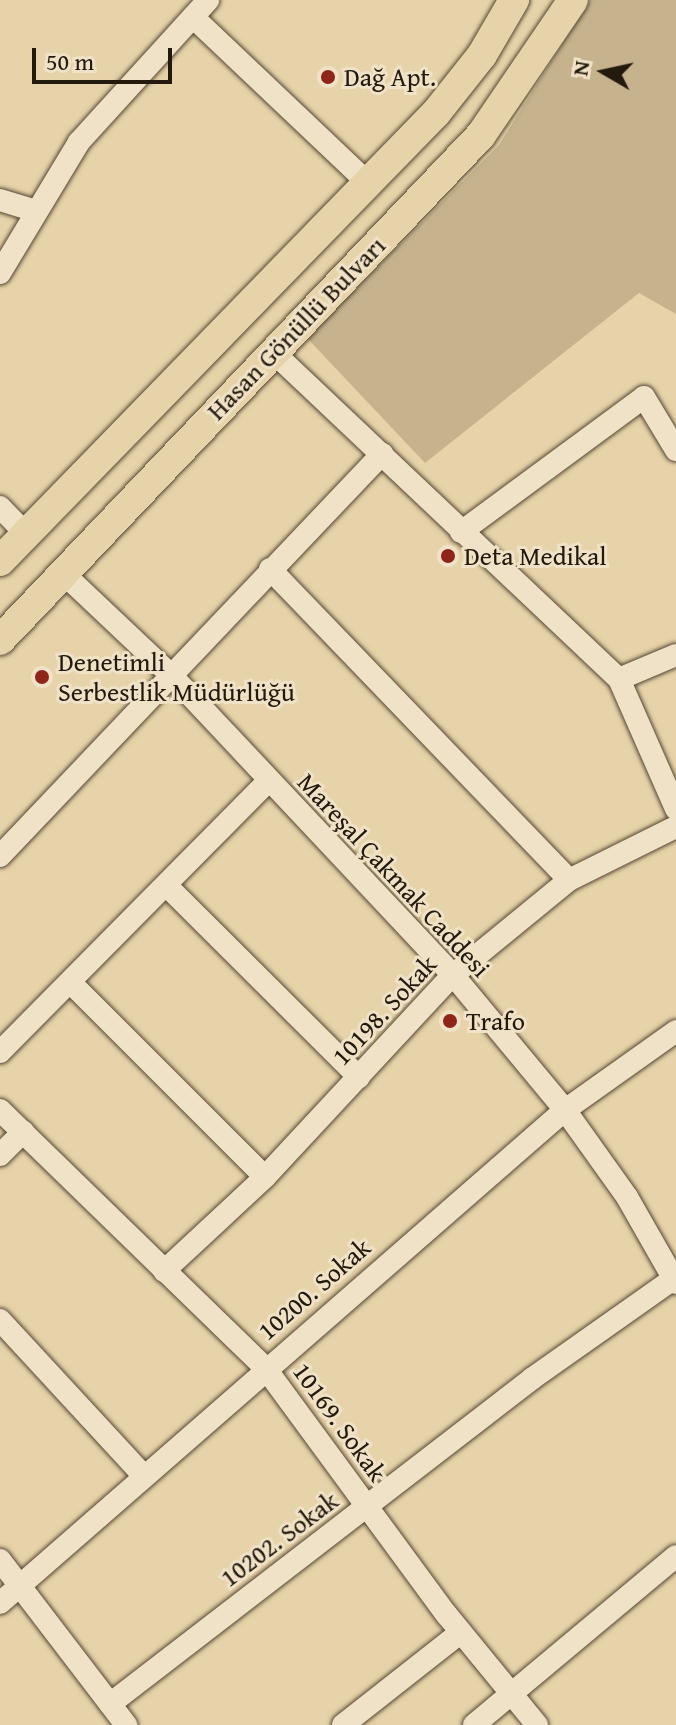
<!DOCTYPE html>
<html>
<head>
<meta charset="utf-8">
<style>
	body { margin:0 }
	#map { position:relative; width:676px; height:1725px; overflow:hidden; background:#e7d3a9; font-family:"Gentium Book Plus",serif }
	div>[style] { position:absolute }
	.green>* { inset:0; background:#c6b38e }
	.roads { filter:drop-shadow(0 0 2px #544833) drop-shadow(0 0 2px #544833) }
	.minor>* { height:22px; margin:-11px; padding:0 11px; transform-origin:11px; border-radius:11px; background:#efe2c7 }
	.major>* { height:30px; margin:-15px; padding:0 15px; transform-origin:15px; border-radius:15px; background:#e7d3a9 }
	.dots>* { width:22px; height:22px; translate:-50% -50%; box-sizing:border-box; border:4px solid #efe2c7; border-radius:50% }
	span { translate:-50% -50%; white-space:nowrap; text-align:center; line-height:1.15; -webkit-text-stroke:6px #efe2c7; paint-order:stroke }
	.poi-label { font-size:26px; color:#23190c }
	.left { translate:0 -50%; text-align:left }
	.street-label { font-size:26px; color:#23190c }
	.north { position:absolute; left:564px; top:32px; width:80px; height:80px; -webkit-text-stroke:6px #efe2c7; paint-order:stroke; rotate:279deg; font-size:22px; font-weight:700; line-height:32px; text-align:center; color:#23190c }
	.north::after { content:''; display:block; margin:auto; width:28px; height:36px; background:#23190c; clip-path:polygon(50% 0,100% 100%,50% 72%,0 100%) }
	.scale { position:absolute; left:32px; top:48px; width:140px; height:36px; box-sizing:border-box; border:4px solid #23190c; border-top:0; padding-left:10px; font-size:24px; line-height:28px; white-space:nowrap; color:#23190c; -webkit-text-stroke:6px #efe2c7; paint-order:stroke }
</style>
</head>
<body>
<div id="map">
	<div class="green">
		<div style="clip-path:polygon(590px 0,676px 0,676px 314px,639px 293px,425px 463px,307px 338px,499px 145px)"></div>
	</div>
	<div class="roads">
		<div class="minor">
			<div style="left:193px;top:17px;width:243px;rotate:43.5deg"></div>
			<div style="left:0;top:200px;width:38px;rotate:17deg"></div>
			<div style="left:0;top:273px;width:153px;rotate:-58.9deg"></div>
			<div style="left:79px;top:142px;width:192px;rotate:-47.7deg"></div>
			<div style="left:272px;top:351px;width:477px;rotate:43.4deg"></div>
			<div style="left:619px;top:679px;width:142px;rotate:66.3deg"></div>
			<div style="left:0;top:507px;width:36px;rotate:46deg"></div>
			<div style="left:461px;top:532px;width:227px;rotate:-36.4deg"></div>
			<div style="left:644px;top:397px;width:62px;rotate:58.9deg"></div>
			<div style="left:270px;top:569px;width:431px;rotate:46.1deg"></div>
			<div style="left:63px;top:573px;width:151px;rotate:43.4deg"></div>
			<div style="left:173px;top:677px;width:409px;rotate:46.8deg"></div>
			<div style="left:453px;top:975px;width:175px;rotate:50.3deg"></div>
			<div style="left:565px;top:1110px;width:107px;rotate:54.5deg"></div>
			<div style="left:627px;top:1197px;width:99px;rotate:60.3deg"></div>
			<div style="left:619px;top:679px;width:62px;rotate:-22.8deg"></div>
			<div style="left:0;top:856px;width:555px;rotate:-46.46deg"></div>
			<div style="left:167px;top:886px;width:271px;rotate:44.9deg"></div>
			<div style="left:71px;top:983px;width:274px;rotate:45deg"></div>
			<div style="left:0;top:1052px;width:381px;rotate:-45.3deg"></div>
			<div style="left:0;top:1110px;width:371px;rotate:44.2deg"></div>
			<div style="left:266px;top:1369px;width:305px;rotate:53.7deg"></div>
			<div style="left:447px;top:1615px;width:142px;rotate:50.7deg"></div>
			<div style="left:0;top:1155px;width:33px;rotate:-45deg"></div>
			<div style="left:164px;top:1271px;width:138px;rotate:-42.9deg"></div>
			<div style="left:265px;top:1177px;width:276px;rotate:-47.1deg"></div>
			<div style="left:453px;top:975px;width:150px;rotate:-39.3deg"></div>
			<div style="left:569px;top:880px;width:119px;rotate:-26.4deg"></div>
			<div style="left:0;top:1320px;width:209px;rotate:47.3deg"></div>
			<div style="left:0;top:1560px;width:208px;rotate:52.6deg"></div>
			<div style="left:0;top:1603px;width:750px;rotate:-41.11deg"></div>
			<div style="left:565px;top:1110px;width:136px;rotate:-35.4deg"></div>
			<div style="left:110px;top:1704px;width:534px;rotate:-37.62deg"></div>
			<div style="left:533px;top:1378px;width:175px;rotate:-35.2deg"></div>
			<div style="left:343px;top:1725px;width:150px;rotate:-38.2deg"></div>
			<div style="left:474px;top:1725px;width:263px;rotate:-39.9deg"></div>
		</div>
		<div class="major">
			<div style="left:0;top:561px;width:625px;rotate:-45.78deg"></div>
			<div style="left:436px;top:113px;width:74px;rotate:-51.6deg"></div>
			<div style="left:482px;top:55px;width:64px;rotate:-59.8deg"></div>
			<div style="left:0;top:640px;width:697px;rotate:-46.39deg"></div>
			<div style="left:481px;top:135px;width:163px;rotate:-55.7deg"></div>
		</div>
	</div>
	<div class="dots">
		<div style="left:328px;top:77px;background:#8f2418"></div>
		<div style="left:448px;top:556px;background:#8f2418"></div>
		<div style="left:42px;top:677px;background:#8f2418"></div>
		<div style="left:450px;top:1021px;background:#8f2418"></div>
	</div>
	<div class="poi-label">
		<span class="left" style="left:344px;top:77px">Dağ Apt.</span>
		<span class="left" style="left:464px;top:556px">Deta Medikal</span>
		<span class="left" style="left:58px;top:677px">Denetimli<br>Serbestlik Müdürlüğü</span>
		<span class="left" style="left:466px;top:1021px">Trafo</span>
	</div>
	<div class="street-label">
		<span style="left:296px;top:328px;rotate:-46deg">Hasan Gönüllü Bulvarı</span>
		<span style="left:394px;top:875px;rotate:47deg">Mareşal Çakmak Caddesi</span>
		<span style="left:384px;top:1010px;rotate:-47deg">10198. Sokak</span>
		<span style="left:314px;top:1289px;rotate:-41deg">10200. Sokak</span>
		<span style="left:340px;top:1422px;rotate:54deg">10169. Sokak</span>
		<span style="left:279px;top:1539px;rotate:-37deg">10202. Sokak</span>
	</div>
	<div class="north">N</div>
	<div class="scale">50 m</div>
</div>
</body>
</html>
